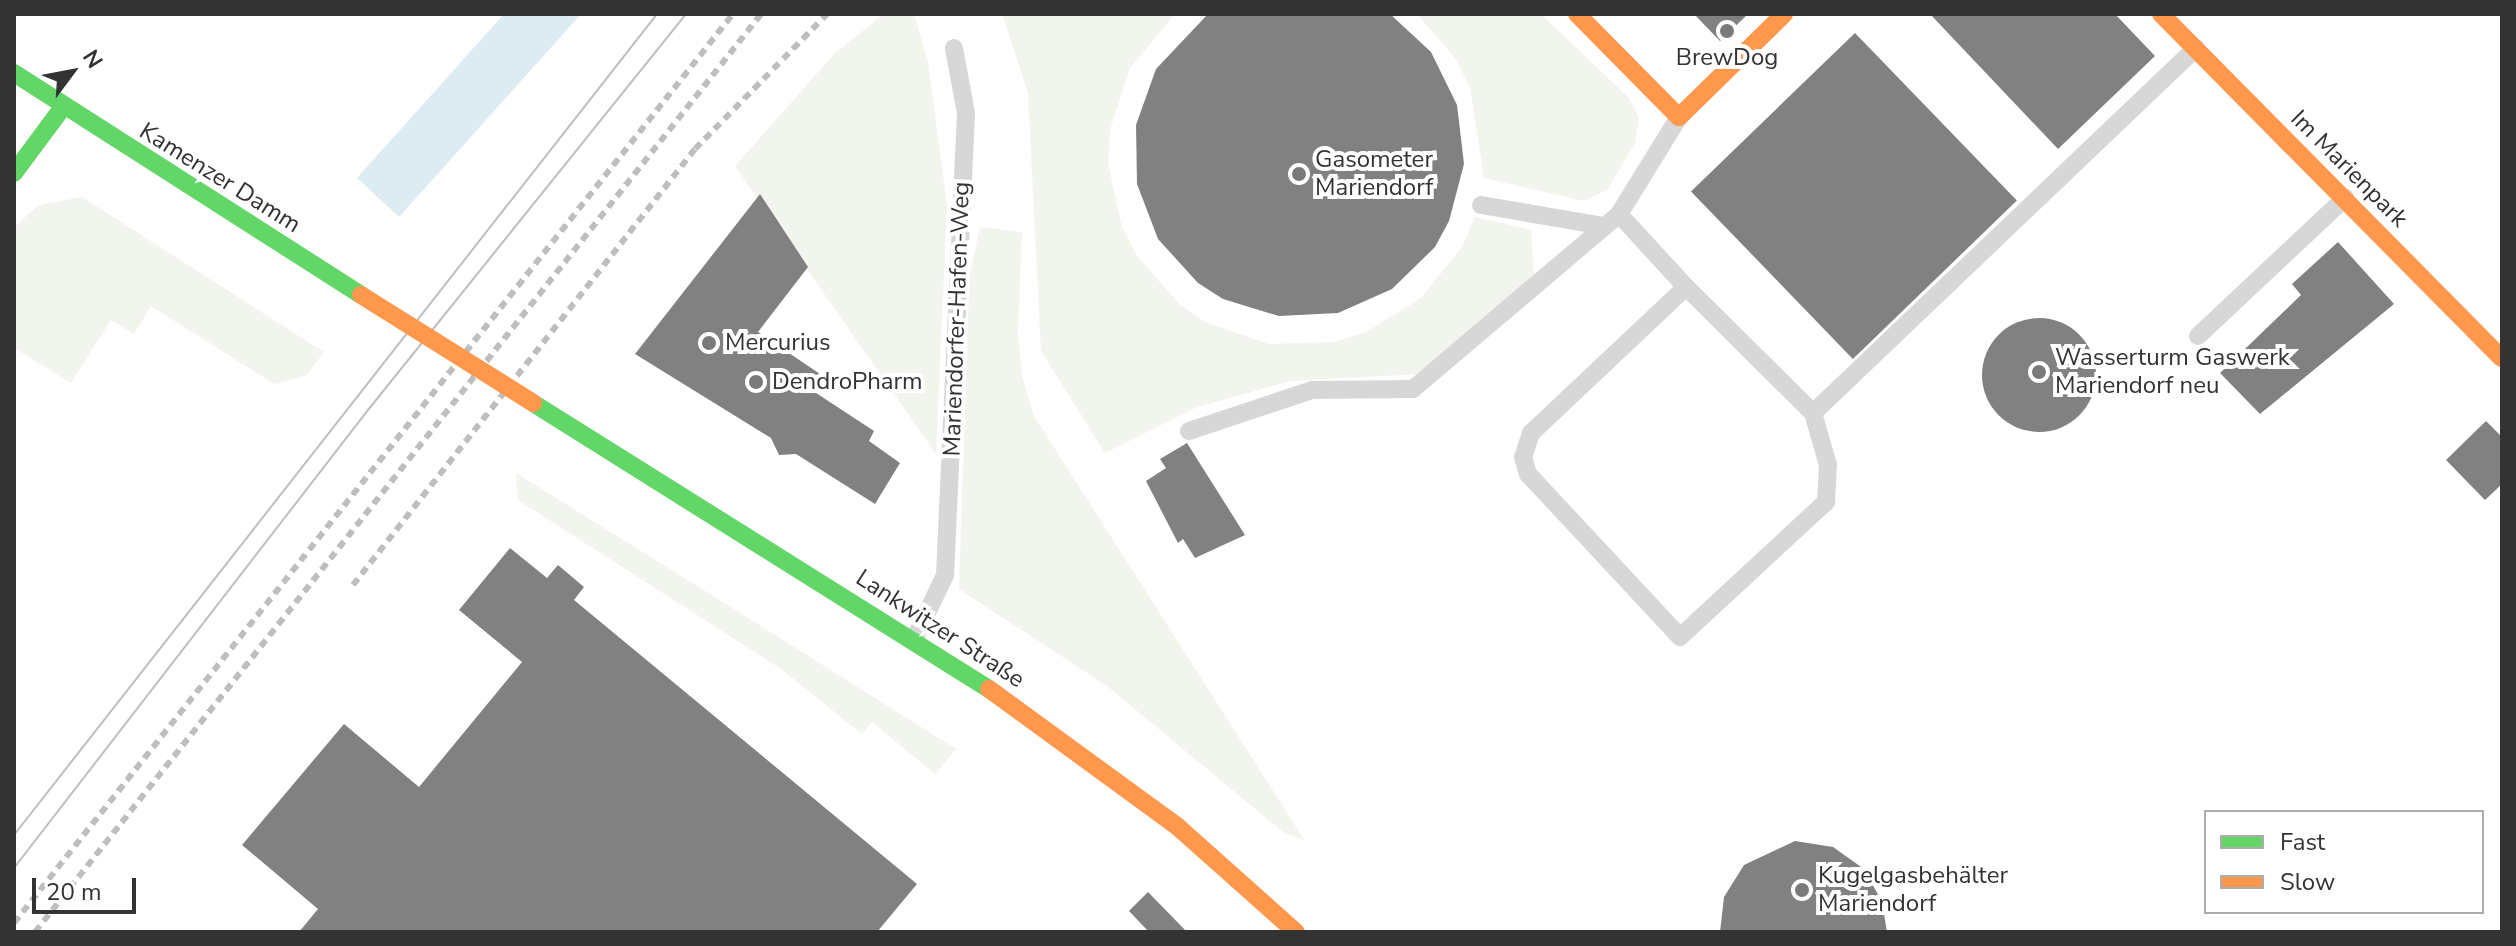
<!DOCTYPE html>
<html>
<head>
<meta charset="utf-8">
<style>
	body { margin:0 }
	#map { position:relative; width:2516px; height:946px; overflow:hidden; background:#fff; font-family:"Nunito Sans",sans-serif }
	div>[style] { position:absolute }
	.green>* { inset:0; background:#f1f5ed }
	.water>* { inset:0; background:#ddebf3 }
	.building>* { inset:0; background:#818181; transform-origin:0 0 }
	.round { border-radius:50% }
	.lane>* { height:18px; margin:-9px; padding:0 9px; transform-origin:9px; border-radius:9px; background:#d7d7d7 }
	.fast>* { height:18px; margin:-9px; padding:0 9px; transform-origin:9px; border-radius:9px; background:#63d668 }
	.slow>* { height:18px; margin:-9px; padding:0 9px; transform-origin:9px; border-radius:9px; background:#ff974d }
	.tram>* { height:2px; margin:-1px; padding:0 1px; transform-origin:1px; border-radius:1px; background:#bebebe }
	.rail>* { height:6px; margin-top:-3px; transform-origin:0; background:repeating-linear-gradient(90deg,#bebebe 0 8px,transparent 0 14px) }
	.slow-bridge>* { height:18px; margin:-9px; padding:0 9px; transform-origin:9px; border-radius:9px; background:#ff974d }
	.dots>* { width:22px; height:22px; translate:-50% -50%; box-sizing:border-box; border:4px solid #fff; border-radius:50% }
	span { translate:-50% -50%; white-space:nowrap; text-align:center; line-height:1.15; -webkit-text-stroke:8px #fff; paint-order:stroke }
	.poi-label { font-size:24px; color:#333 }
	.left { translate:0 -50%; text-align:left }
	.street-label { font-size:24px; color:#333 }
	.frame { position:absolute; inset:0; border:16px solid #333; pointer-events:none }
	.legend { position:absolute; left:2204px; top:810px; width:280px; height:104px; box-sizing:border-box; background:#fff; border:2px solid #adadad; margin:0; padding:10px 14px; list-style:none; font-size:24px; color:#333 }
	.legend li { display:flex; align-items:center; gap:16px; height:40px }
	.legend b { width:40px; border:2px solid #adadad }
	.north { position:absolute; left:32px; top:32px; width:80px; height:80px; -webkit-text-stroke:6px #fff; paint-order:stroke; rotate:58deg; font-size:22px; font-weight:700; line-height:32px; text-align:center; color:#333 }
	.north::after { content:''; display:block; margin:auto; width:28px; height:36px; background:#333; clip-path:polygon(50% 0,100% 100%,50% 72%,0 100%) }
	.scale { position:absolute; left:32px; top:878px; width:104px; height:36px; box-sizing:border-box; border:4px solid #333; border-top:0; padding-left:10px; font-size:24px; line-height:28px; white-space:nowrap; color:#333; -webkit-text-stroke:6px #fff; paint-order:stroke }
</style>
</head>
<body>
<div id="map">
	<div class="green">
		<div style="clip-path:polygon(884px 14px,914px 14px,928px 62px,947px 205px,936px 454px,735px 166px,835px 53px)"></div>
		<div style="clip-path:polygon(1002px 14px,1175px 14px,1130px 68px,1110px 130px,1108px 163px,1122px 227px,1137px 256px,1180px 305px,1207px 323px,1269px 344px,1334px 342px,1366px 332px,1421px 298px,1462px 247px,1475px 217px,1531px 230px,1534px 277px,1420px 374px,1291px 381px,1197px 407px,1105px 453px,1041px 351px,1028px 93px)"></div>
		<div style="clip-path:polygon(1417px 14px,1541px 14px,1629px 98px,1639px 118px,1635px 143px,1607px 190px,1584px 201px,1484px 178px,1470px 88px,1456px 59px)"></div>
		<div style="clip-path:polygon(82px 197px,319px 349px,324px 352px,306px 376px,274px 384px,151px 306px,134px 334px,111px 320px,71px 383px,14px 348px,14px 227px,39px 205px)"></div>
		<div style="clip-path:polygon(980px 227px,1022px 232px,1018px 332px,1022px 376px,1034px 416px,1305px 841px,1283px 832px,1107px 686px,959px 589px,969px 278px)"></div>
		<div style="clip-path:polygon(516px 473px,734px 609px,956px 749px,935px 774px,872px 722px,862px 734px,781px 669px,518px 500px)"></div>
	</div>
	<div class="water">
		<div style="clip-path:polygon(504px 14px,581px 14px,399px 217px,357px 178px)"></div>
	</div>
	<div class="building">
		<div style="clip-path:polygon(1208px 14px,1390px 14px,1431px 52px,1457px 105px,1464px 164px,1449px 221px,1435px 247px,1392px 289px,1338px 313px,1279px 316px,1223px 299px,1198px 283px,1158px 239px,1137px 184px,1136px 125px,1156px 69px)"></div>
		<div style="clip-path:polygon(1694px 14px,1748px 14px,1720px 41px)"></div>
		<div style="clip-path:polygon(1930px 14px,2115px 14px,2155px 56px,2058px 149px)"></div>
		<div style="left:1855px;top:33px;width:233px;height:228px;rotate:46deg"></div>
		<div style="clip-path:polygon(760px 194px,808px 267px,758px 332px,820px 374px,810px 389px,874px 431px,869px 441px,900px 463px,875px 504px,796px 454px,779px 455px,771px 438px,635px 354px)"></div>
		<div style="clip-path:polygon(2338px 242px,2394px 304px,2260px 414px,2220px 373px,2301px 295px,2292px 284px)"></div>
		<div class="round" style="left:1982px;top:318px;width:114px;height:114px"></div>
		<div style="clip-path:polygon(2486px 421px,2502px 437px,2502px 484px,2485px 500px,2446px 460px)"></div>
		<div style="clip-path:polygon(1187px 443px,1245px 535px,1195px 558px,1183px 539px,1178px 543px,1146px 481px,1166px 468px,1160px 459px)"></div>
		<div style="clip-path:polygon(510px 548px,547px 578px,558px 565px,584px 587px,574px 600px,917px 884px,877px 932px,299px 932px,318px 909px,242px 845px,344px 724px,419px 787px,522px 662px,459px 610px)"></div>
		<div style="clip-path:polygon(1795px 841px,1833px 847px,1864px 869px,1882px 902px,1887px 932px,1720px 932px,1724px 897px,1744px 865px)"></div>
		<div style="clip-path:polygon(1148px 892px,1187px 932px,1149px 932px,1129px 911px)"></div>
	</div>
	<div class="lane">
		<div style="left:1679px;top:117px;width:114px;rotate:121.7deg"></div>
		<div style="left:1619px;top:214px;width:99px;rotate:47.5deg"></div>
		<div style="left:1481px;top:205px;width:125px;rotate:9.7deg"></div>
		<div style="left:2198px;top:336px;width:202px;rotate:-43.2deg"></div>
		<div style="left:1813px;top:413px;width:179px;rotate:-135.2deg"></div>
		<div style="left:1686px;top:287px;width:213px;rotate:136.7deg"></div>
		<div style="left:1531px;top:433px;width:25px;rotate:108deg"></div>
		<div style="left:1523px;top:457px;width:18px;rotate:74deg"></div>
		<div style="left:1528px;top:474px;width:223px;rotate:47deg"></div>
		<div style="left:1680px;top:637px;width:199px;rotate:-42.8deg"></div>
		<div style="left:1826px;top:502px;width:37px;rotate:-87deg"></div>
		<div style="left:1828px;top:465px;width:54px;rotate:-106.1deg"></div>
		<div style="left:1813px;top:413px;width:529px;rotate:-43.62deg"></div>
		<div style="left:1189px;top:431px;width:130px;rotate:-18.4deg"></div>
		<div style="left:1312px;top:390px;width:101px;rotate:-0.6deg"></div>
		<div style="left:1413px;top:389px;width:270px;rotate:-40.3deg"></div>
		<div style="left:914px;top:640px;width:72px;rotate:-64.5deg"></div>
		<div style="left:945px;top:575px;width:462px;rotate:-87.4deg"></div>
		<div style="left:966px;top:113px;width:66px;rotate:-100.5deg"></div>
	</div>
	<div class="fast">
		<div style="left:14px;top:73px;width:412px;rotate:32.6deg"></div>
		<div style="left:14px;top:173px;width:82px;rotate:-53.4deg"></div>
		<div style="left:533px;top:403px;width:538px;rotate:32.1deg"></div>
	</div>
	<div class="slow">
		<div style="left:1577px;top:14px;width:145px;rotate:45.3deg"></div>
		<div style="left:1679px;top:117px;width:147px;rotate:-44.4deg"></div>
		<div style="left:2161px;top:14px;width:484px;rotate:45.3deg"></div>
		<div style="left:989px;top:689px;width:234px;rotate:36.1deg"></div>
		<div style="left:1178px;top:827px;width:158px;rotate:41.7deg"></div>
	</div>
	<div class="tram">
		<div style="left:14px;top:835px;width:1043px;rotate:-51.93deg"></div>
		<div style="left:14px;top:868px;width:579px;rotate:-52.3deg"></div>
		<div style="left:368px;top:410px;width:508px;rotate:-51.23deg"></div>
	</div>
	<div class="rail">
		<div style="left:353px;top:585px;width:554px;rotate:-51.89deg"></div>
		<div style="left:695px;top:149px;width:189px;rotate:-45.6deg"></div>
		<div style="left:14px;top:923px;width:1159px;rotate:-51.66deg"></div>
		<div style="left:35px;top:932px;width:1170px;rotate:-51.66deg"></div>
	</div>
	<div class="slow-bridge">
		<div style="left:361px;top:295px;width:203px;rotate:32.1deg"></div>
	</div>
	<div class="dots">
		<div style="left:1727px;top:31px;background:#7a7a7a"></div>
		<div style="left:1299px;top:174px;background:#7a7a7a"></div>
		<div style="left:709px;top:343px;background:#7a7a7a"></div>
		<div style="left:2039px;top:372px;background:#7a7a7a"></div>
		<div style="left:756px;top:382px;background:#7a7a7a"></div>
		<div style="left:1802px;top:890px;background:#7a7a7a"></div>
	</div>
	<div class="poi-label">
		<span style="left:1727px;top:58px">BrewDog</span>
		<span class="left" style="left:1315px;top:174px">Gasometer<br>Mariendorf</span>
		<span class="left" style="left:725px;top:343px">Mercurius</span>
		<span class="left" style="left:2055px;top:372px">Wasserturm Gaswerk<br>Mariendorf neu</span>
		<span class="left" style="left:772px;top:382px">DendroPharm</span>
		<span class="left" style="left:1818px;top:890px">Kugelgasbehälter<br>Mariendorf</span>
	</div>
	<div class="street-label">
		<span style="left:2349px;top:169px;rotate:45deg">Im Marienpark</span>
		<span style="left:220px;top:178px;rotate:32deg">Kamenzer Damm</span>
		<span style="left:957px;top:319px;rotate:-88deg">Mariendorfer-Hafen-Weg</span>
		<span style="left:940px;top:629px;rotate:33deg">Lankwitzer Straße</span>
	</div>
	<div class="frame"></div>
	<ul class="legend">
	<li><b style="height:10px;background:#63d668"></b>Fast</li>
	<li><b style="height:10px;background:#ff974d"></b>Slow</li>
	</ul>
	<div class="north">N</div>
	<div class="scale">20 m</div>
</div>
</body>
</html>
